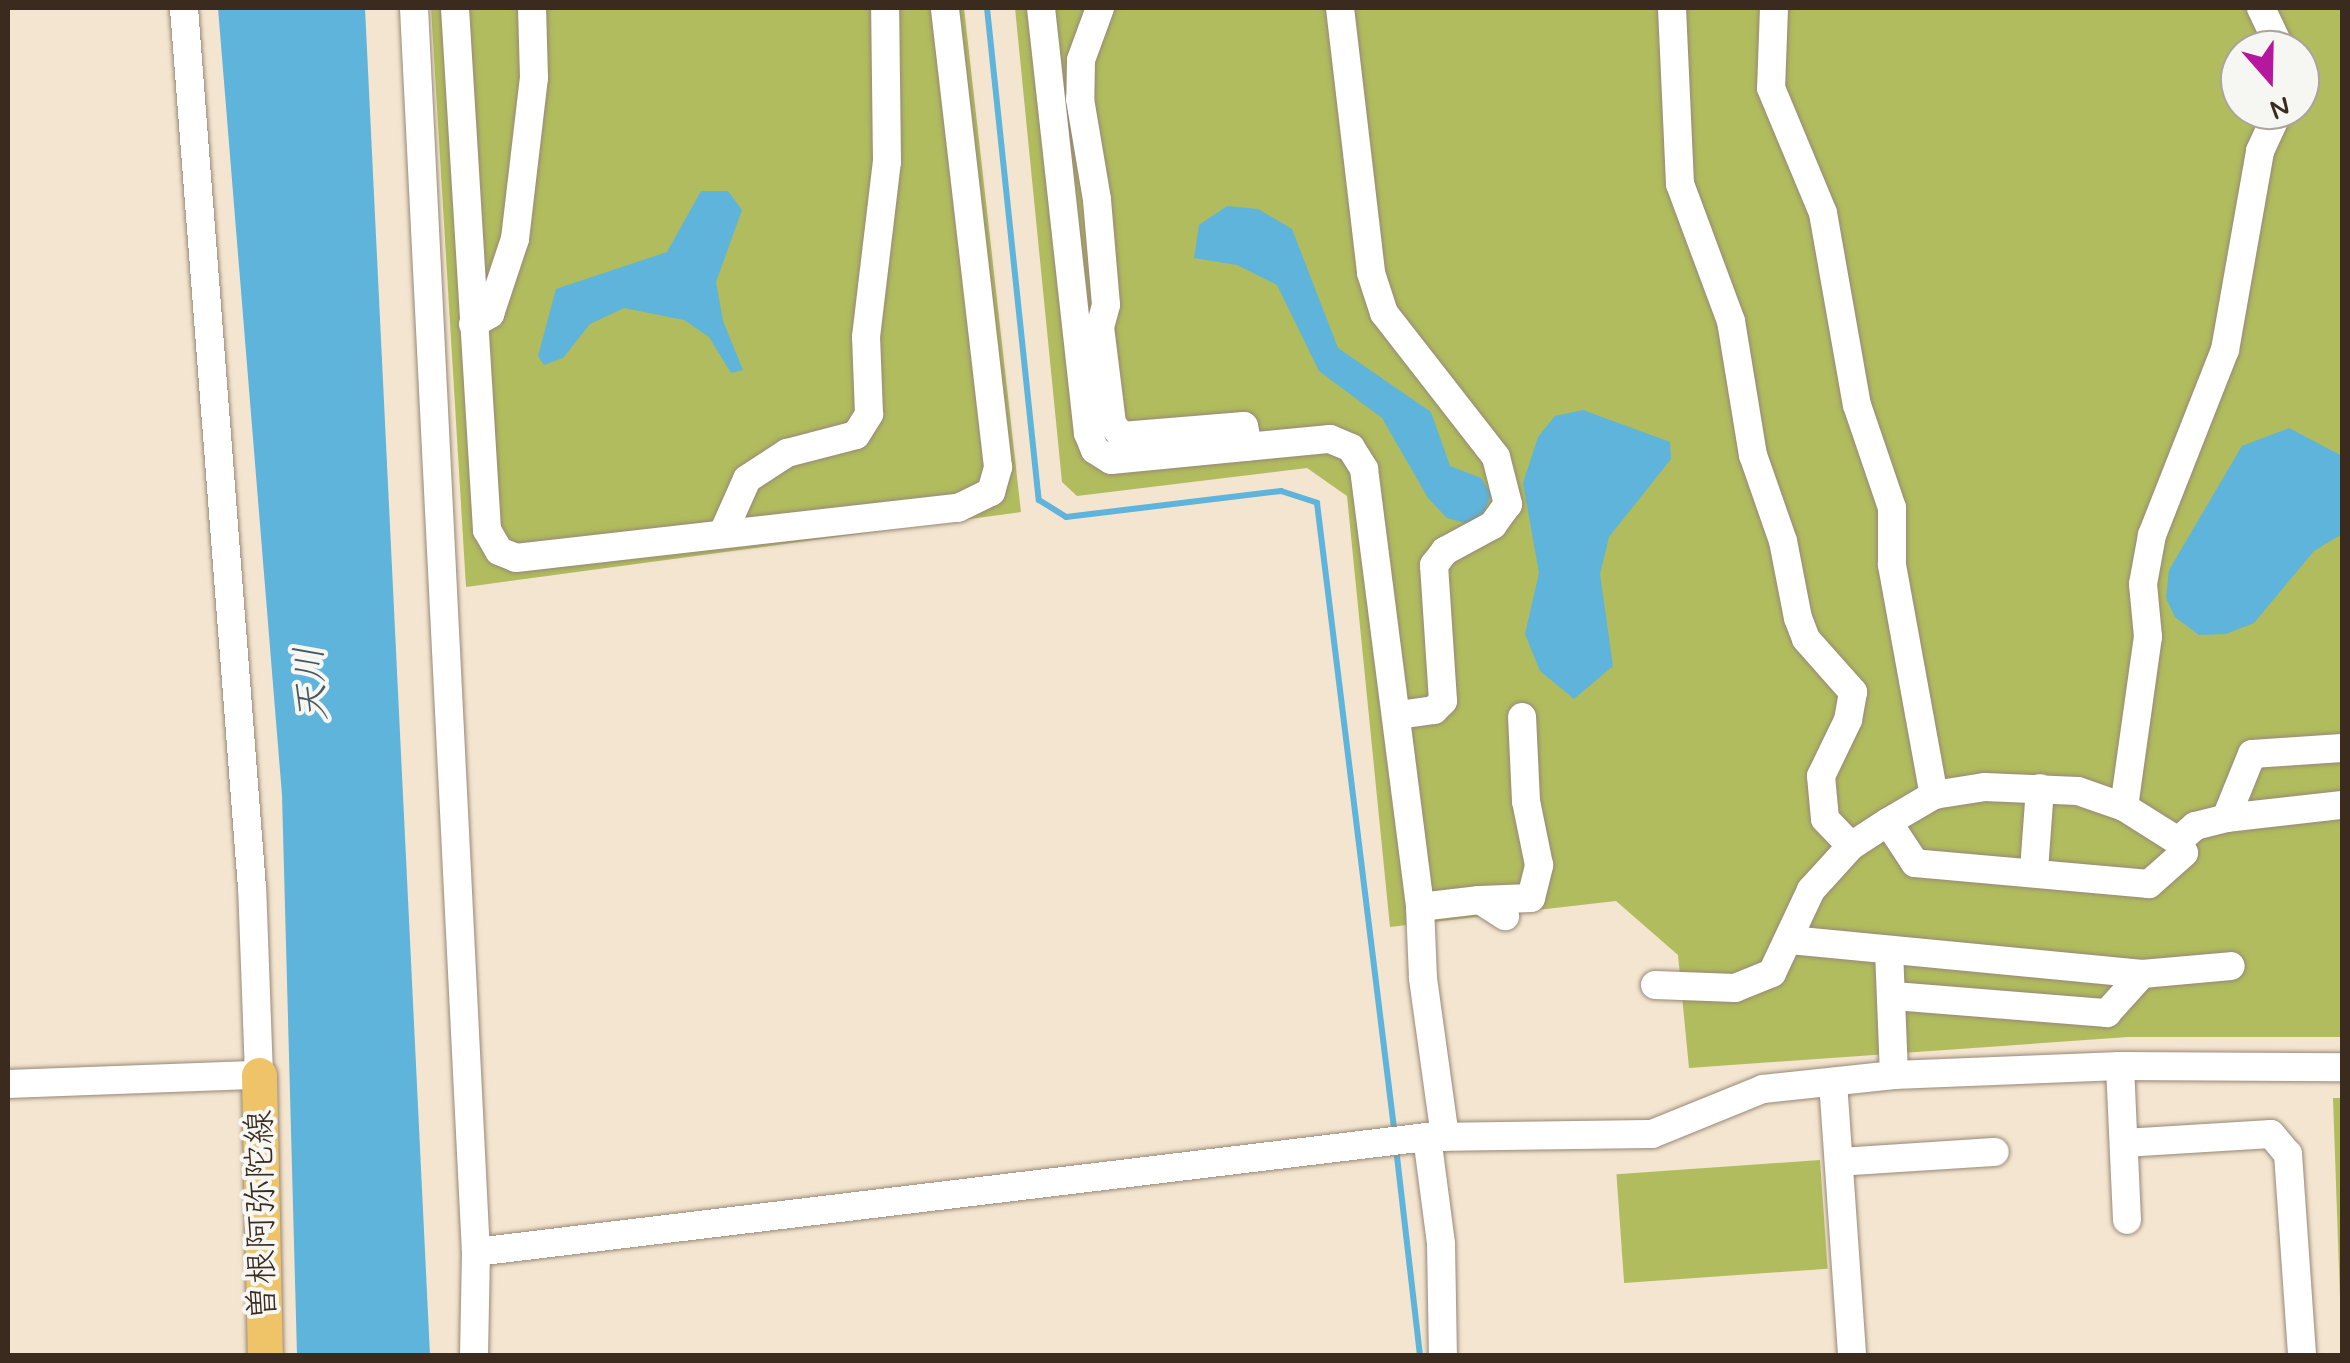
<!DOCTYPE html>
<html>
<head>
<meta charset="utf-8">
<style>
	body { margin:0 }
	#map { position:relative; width:2350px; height:1363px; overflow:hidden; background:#f4e5d0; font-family:Mynerve,"Klee One",sans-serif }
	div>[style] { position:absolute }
	.green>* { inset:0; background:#b0bc5d; transform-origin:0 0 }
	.water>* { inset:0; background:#5eb4da }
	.stream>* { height:6px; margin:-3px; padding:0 3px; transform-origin:3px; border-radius:3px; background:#5eb4da }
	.roads { filter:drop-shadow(0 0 2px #988877) drop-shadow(0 0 2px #988877) }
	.minor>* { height:28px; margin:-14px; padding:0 14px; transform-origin:14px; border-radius:14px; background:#fff }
	.major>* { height:35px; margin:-17.5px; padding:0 17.5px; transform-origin:17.5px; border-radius:17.5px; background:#efc469 }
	span { translate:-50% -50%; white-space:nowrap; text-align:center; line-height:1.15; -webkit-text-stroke:8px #f6f6f2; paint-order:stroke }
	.street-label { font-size:35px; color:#3b2a1e }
	.water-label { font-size:38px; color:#475a60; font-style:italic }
	.frame { position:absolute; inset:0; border:10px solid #3b2a1e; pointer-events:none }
	.north { position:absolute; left:2220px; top:30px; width:100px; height:100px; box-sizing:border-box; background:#f6f6f2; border:2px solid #aba49d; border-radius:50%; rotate:160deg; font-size:28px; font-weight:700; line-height:40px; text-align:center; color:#3b2a1e }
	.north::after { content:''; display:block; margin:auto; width:35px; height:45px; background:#b5179e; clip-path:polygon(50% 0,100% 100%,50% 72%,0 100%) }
</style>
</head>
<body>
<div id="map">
	<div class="green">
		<div style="clip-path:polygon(431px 8px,964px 8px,1021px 512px,466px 587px)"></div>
		<div style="clip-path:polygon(evenodd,1015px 8px,2342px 8px,2342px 1037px,2128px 1037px,1689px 1068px,1678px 955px,1616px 901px,1390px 927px,1347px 496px,1307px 468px,1077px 496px,1062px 482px,1015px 8px,2240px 50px,2300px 50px,2300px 110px,2240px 110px,2240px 50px)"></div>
		<div style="clip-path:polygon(2333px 1098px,2342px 1098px,2342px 1356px,2342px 1355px)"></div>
		<div style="left:1820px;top:1160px;width:109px;height:204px;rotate:86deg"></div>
	</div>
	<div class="water">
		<div style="clip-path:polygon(218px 8px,365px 8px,430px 1355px,297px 1355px,282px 795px)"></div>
		<div style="clip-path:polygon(701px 191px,728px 191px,742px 210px,716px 282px,723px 321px,743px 370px,731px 373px,709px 337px,684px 320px,624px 308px,590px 324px,563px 358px,544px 365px,538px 356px,556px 289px,667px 252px)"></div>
		<div style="clip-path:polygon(1227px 206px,1258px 209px,1292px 229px,1338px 348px,1431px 412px,1450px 466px,1481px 478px,1491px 494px,1484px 513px,1468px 524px,1447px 518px,1428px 498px,1382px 418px,1319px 371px,1277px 285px,1237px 265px,1194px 258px,1199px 225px)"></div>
		<div style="clip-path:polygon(1583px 410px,1670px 442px,1671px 459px,1609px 537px,1600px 574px,1613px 666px,1574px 699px,1540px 671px,1525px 634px,1539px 573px,1523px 483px,1538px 437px,1555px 416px)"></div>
		<div style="clip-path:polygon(2289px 428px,2342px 456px,2342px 534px,2314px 551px,2254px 623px,2226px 634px,2199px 635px,2175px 617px,2166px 598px,2169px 570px,2242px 446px)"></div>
	</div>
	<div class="stream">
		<div style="left:987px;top:8px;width:495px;rotate:84deg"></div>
		<div style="left:1039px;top:500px;width:32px;rotate:32deg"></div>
		<div style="left:1066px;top:517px;width:217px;rotate:-6.9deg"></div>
		<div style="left:1281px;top:491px;width:38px;rotate:18deg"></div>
		<div style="left:1317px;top:503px;width:638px;rotate:82.98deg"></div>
		<div style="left:1396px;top:1148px;width:209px;rotate:83.4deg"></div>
	</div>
	<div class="roads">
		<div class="minor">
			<div style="left:414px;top:8px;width:1246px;rotate:87.15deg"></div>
			<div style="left:476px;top:1252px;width:958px;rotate:-6.9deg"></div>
			<div style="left:1427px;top:1137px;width:225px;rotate:-0.8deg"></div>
			<div style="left:1652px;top:1134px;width:120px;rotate:-22.1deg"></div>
			<div style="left:1763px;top:1089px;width:132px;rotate:-6.1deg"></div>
			<div style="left:1894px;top:1075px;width:226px;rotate:-2.3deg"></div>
			<div style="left:2120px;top:1066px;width:222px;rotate:0.3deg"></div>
			<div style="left:455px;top:8px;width:523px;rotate:86.49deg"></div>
			<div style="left:487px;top:530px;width:24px;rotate:60deg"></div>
			<div style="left:499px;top:551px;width:18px;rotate:22deg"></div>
			<div style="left:516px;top:558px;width:445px;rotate:-6.5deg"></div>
			<div style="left:958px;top:508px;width:37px;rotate:-26deg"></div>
			<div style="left:991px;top:492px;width:26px;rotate:-74deg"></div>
			<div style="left:998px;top:467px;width:462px;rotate:-96.6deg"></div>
			<div style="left:1041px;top:8px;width:428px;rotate:83.7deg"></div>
			<div style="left:1088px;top:433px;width:18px;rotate:68deg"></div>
			<div style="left:1095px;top:450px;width:19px;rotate:32deg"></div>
			<div style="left:1111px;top:460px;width:220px;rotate:-5.5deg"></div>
			<div style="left:1330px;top:439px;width:23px;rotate:23deg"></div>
			<div style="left:1351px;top:448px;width:25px;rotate:58deg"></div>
			<div style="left:1364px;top:469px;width:442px;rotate:82.7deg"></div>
			<div style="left:1100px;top:8px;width:55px;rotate:110.1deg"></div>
			<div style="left:1081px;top:60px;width:39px;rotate:91deg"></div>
			<div style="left:1080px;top:99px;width:102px;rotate:80.4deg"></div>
			<div style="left:1097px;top:200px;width:105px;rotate:85.1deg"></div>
			<div style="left:1106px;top:305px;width:23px;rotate:105deg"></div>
			<div style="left:1100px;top:327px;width:98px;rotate:82.9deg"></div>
			<div style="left:1112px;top:424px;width:16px;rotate:50deg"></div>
			<div style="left:1122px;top:436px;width:122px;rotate:-4.7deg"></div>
			<div style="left:1244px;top:426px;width:21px;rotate:79deg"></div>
			<div style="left:1340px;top:8px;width:267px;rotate:83.3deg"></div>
			<div style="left:1371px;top:273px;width:42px;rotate:72deg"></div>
			<div style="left:1384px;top:313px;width:182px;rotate:52.1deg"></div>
			<div style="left:1496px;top:457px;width:49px;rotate:75.7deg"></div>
			<div style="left:1508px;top:504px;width:26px;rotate:126deg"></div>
			<div style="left:1493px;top:525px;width:55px;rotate:151.6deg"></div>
			<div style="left:1445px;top:551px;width:18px;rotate:128deg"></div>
			<div style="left:1434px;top:565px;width:136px;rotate:86.2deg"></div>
			<div style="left:1443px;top:701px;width:13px;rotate:135deg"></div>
			<div style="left:1434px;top:710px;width:36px;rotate:172deg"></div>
			<div style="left:1672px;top:8px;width:176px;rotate:87.4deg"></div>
			<div style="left:1680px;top:184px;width:146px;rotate:69.6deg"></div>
			<div style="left:1731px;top:321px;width:136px;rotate:80.7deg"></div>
			<div style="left:1753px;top:455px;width:91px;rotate:70.8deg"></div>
			<div style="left:1783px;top:541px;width:78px;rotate:79deg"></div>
			<div style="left:1798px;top:618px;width:22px;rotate:69deg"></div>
			<div style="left:1806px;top:639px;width:71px;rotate:48.4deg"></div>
			<div style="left:1853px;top:692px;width:28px;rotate:100deg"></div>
			<div style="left:1848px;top:720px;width:62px;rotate:115.7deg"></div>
			<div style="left:1821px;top:776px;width:43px;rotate:84.7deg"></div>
			<div style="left:1825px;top:819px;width:37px;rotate:46deg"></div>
			<div style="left:1774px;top:8px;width:80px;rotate:92.1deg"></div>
			<div style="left:1771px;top:88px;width:135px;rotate:67.4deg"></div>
			<div style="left:1823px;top:213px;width:195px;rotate:80deg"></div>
			<div style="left:1857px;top:405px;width:109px;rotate:71.2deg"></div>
			<div style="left:1892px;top:508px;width:57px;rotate:90deg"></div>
			<div style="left:1892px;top:565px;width:234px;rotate:79.7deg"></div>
			<div style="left:2261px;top:8px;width:47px;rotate:64.5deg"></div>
			<div style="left:473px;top:324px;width:20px;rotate:-30deg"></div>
			<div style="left:490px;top:314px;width:79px;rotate:-71.6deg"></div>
			<div style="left:515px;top:239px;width:162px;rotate:-83.3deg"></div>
			<div style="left:534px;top:78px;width:70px;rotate:-91.6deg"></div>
			<div style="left:723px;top:533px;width:59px;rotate:-66deg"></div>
			<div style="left:747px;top:479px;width:48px;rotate:-33deg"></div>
			<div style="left:787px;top:453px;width:71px;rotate:-14.6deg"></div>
			<div style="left:856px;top:435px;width:25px;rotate:-58deg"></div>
			<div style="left:869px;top:414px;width:77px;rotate:-92.2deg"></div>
			<div style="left:866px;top:337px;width:176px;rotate:-83.2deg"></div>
			<div style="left:887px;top:162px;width:154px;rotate:-90.7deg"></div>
			<div style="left:2124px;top:807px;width:172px;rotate:-82deg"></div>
			<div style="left:2148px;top:637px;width:53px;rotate:-95.4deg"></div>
			<div style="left:2143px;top:584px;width:50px;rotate:-79.6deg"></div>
			<div style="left:2152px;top:535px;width:199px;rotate:-68.5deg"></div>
			<div style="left:2225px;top:350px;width:202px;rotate:-80deg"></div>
			<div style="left:2260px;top:151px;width:45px;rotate:-65.1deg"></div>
			<div style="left:2226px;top:818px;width:69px;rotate:-67.9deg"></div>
			<div style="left:2252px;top:754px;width:90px;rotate:-3.8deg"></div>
			<div style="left:2178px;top:841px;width:23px;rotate:-41deg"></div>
			<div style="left:2195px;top:826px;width:32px;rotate:-14deg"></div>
			<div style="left:2226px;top:818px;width:117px;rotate:-6.4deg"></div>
			<div style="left:2034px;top:870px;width:82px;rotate:-85.8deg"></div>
			<div style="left:1480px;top:900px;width:51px;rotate:-2.2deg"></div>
			<div style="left:1531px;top:898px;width:34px;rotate:-76deg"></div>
			<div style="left:1539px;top:865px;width:65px;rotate:-101.5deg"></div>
			<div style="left:1526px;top:801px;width:84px;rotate:-92.7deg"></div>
			<div style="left:1790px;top:940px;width:354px;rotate:5.5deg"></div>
			<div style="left:2142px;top:974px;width:89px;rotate:-5.1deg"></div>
			<div style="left:1889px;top:950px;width:125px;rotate:87.7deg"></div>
			<div style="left:1655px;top:985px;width:80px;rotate:2.1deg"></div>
			<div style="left:1735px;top:988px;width:40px;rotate:-22deg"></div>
			<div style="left:1772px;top:973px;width:92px;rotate:-64.8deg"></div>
			<div style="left:1811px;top:890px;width:59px;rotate:-47.7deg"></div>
			<div style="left:1851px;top:846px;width:44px;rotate:-33deg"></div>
			<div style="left:1888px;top:822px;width:53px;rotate:-30.4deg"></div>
			<div style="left:1934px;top:795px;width:52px;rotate:-8.9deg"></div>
			<div style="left:1985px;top:787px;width:93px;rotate:2.5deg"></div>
			<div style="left:2078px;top:791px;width:49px;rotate:19.2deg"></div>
			<div style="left:2124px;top:807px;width:64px;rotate:32.2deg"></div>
			<div style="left:2178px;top:841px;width:13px;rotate:63deg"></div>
			<div style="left:2184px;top:853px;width:47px;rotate:138.5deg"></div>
			<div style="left:2149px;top:884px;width:235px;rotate:-174.9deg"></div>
			<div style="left:1915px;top:863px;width:49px;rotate:-123.4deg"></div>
			<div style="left:1894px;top:996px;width:214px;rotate:4.6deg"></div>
			<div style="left:2107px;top:1013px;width:52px;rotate:-48.1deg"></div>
			<div style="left:2120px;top:1066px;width:154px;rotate:87.4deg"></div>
			<div style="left:1833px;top:1082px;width:275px;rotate:86deg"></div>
			<div style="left:8px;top:1084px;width:251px;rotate:-2.1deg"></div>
			<div style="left:259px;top:1075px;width:187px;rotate:-92.1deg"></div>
			<div style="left:252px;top:888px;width:883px;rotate:-94.42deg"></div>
			<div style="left:1427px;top:1137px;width:108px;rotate:82.5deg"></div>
			<div style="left:1441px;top:1244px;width:112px;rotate:89deg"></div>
			<div style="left:1445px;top:1137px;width:161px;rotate:-97.9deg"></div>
			<div style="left:1423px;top:978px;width:71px;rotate:-92.4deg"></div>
			<div style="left:1420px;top:907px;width:60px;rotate:-6.7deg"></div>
			<div style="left:1480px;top:900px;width:30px;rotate:33deg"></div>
			<div style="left:2124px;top:1143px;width:147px;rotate:-3.5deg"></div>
			<div style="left:2271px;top:1134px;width:26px;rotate:50deg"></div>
			<div style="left:2288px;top:1154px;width:202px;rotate:86deg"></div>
			<div style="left:1839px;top:1162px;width:156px;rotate:-3.7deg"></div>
			<div style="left:474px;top:1356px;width:104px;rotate:-88.9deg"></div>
		</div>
		<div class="major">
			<div style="left:259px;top:1075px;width:281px;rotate:88.8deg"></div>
		</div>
	</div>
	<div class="street-label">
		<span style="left:262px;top:1215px;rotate:-91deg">曽根阿弥陀線</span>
	</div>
	<div class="water-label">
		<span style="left:313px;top:684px;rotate:-94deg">天川</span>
	</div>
	<div class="frame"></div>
	<div class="north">N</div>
</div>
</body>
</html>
